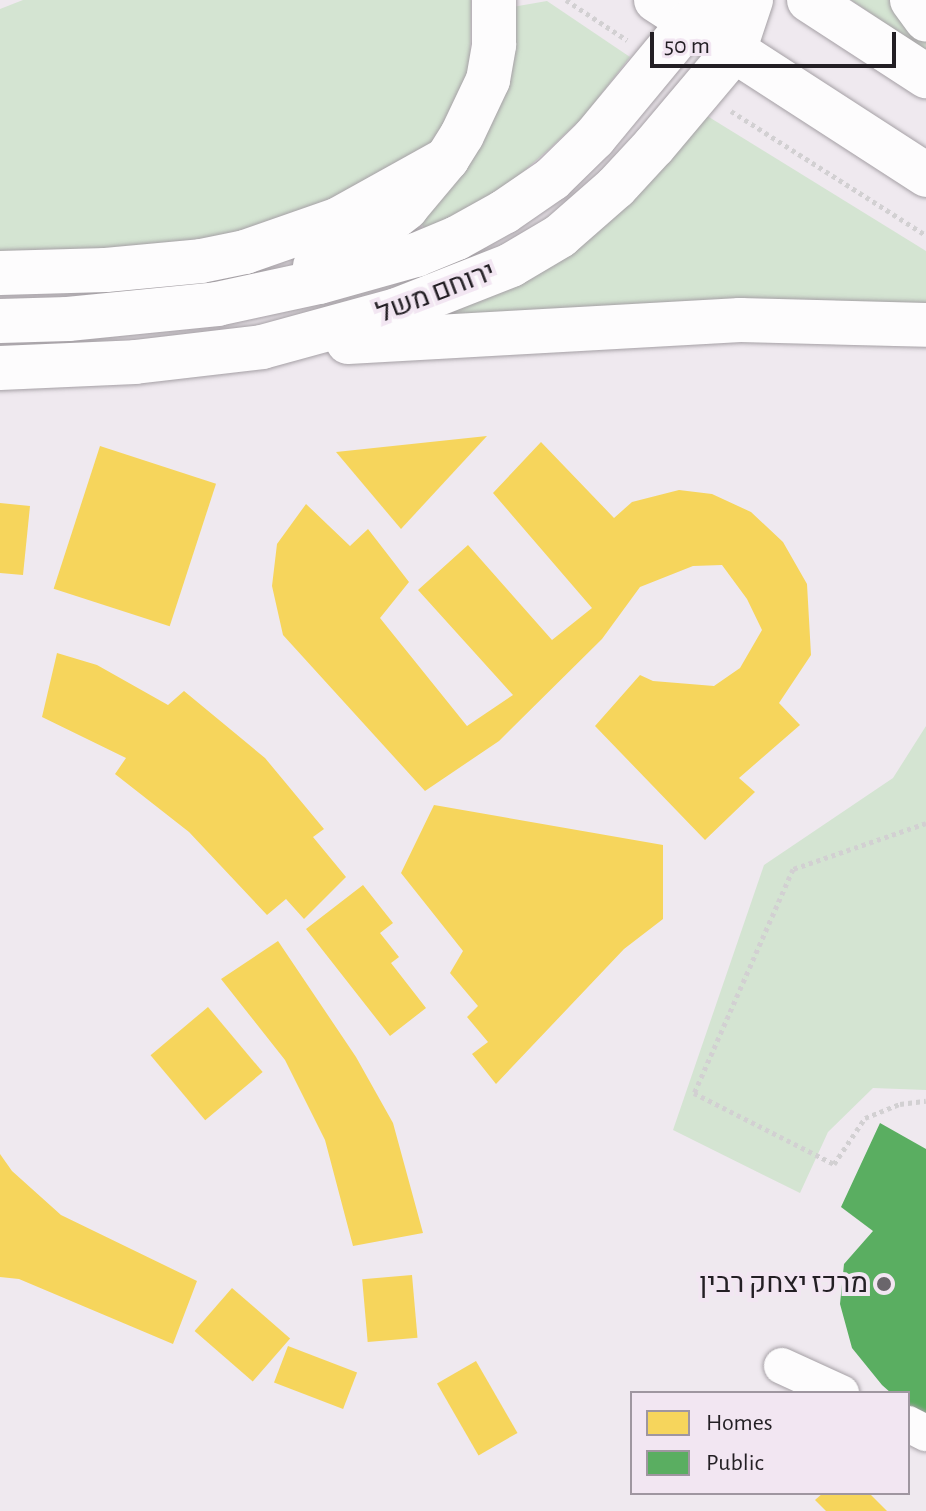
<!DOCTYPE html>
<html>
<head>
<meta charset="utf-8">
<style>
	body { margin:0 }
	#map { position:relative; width:926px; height:1511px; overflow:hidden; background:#efe9ef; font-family:"Alegreya Sans",Heebo,sans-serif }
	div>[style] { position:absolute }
	.green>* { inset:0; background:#d4e4d2 }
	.homes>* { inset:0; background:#f6d55c; transform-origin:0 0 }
	.public>* { inset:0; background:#5aae61 }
	.path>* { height:5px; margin-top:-2.5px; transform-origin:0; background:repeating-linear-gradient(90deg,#d2d0d2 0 4px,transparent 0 8px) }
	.roads { filter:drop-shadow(0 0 2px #a5a0a5) drop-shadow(0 0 2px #a5a0a5) }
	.street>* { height:36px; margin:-18px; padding:0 18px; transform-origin:18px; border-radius:18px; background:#fdfcfd }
	.secondary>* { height:44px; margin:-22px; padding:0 22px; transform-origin:22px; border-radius:22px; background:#fdfcfd }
	.highway>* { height:44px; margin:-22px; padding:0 22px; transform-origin:22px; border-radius:22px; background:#fdfcfd }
	.dots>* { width:22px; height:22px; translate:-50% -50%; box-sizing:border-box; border:4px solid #f2e6f2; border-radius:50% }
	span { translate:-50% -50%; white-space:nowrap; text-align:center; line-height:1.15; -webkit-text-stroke:8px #f2e6f2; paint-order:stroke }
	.street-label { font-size:28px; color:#231f24 }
	.poi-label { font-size:28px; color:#231f24 }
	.right { translate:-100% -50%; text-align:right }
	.legend { position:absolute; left:630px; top:1391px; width:280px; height:104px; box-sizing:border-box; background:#f2e6f2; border:2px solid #9f96a0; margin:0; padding:10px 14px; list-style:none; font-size:24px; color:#231f24 }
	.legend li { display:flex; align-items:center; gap:16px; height:40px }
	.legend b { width:40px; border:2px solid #9f96a0 }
	.scale { position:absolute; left:650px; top:32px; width:246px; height:36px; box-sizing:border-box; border:4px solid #231f24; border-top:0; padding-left:10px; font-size:24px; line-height:28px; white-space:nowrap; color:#231f24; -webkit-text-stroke:6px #f2e6f2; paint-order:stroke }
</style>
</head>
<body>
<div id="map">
	<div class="green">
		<div style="clip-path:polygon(23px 0,471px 0,470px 67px,440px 134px,421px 154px,281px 224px,201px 242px,0 257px,0 9px)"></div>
		<div style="clip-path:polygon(851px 0,892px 0,926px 39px,926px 51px)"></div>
		<div style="clip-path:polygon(547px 1px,630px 57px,584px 116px,548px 150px,503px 189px,429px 235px,417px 217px,506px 8px)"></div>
		<div style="clip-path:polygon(704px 114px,926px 251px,926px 312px,420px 330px)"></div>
		<div style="clip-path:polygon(926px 726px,926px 1090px,873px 1088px,828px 1132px,800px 1193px,673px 1130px,764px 865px,893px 778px)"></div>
	</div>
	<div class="homes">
		<div style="clip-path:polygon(487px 436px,401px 529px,336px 452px)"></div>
		<div style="clip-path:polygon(541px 442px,614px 518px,632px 502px,679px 490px,712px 494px,751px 512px,783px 542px,807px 584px,811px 655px,779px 703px,800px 725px,739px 778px,755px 792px,705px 840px,595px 726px,640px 675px,653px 681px,714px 686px,740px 668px,762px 630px,747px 599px,722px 565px,693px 566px,640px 587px,602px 639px,499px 741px,425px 791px,283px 635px,272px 586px,277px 544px,306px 504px,350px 546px,368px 529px,409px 582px,380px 618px,467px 726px,513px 695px,418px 590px,468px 545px,552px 640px,592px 608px,493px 493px)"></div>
		<div style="left:100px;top:446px;width:122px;height:150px;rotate:18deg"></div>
		<div style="clip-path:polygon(0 503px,30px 506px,23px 575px,0 573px)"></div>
		<div style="clip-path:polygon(57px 653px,97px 665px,168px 705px,184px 691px,265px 758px,324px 829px,313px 837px,346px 877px,304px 919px,286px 899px,267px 915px,189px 832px,115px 774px,126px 758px,42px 717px)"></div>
		<div style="clip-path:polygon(434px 805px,663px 845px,663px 919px,624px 949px,496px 1084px,472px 1054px,488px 1042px,467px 1017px,478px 1006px,450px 973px,463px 951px,401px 873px)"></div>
		<div style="clip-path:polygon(363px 885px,393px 923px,380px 933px,399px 957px,391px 963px,426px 1008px,390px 1036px,306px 929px)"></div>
		<div style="clip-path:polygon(278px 941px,356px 1057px,393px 1123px,423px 1233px,353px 1246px,325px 1140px,285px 1060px,221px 979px)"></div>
		<div style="left:208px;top:1007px;width:85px;height:75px;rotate:50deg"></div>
		<div style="clip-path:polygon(0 1154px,12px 1171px,61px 1215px,197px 1281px,173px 1344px,19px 1279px,0 1277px)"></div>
		<div style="left:412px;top:1275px;width:63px;height:50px;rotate:85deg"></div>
		<div style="left:232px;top:1288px;width:77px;height:57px;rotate:41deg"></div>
		<div style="left:288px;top:1346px;width:74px;height:39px;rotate:21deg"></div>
		<div style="left:476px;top:1361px;width:83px;height:45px;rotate:60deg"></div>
		<div style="clip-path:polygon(823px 1493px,869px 1493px,887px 1511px,826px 1511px,815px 1500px)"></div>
	</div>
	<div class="public">
		<div style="clip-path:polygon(880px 1123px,926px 1149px,926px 1414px,908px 1407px,908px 1393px,891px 1393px,882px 1385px,852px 1348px,840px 1304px,844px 1264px,873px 1231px,841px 1207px)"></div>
	</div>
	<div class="path">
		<div style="left:566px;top:0;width:73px;rotate:33.3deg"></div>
		<div style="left:731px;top:111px;width:231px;rotate:32.5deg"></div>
		<div style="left:926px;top:823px;width:141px;rotate:160.9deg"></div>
		<div style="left:793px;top:869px;width:245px;rotate:113.8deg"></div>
		<div style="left:694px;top:1093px;width:157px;rotate:26.9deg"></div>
		<div style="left:834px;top:1164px;width:55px;rotate:-56deg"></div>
		<div style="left:865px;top:1118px;width:38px;rotate:-22deg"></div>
		<div style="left:900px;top:1104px;width:26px;rotate:-7deg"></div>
	</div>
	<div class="roads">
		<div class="street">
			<div style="left:782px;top:1366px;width:65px;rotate:24.6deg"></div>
			<div style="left:908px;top:1424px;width:20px;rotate:27deg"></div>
		</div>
		<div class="secondary">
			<div style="left:656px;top:0;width:322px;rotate:32.9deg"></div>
			<div style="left:809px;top:0;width:140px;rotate:33deg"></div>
			<div style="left:315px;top:266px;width:78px;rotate:-30.2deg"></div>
			<div style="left:382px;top:227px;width:31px;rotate:-38deg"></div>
			<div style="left:406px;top:208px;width:64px;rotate:-50.1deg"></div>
			<div style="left:447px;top:159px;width:28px;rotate:-58deg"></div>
			<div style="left:462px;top:135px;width:61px;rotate:-64.7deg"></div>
			<div style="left:488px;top:80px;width:36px;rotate:-80deg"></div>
			<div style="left:494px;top:45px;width:45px;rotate:-90deg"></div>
			<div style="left:0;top:321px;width:68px;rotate:-1.7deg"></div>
			<div style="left:68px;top:319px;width:150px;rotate:-5.7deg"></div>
			<div style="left:217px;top:304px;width:104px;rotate:-12.2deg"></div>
			<div style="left:319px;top:282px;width:101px;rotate:-15.6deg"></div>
			<div style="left:416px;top:255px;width:44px;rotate:-22.5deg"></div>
			<div style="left:457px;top:238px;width:54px;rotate:-29deg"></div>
			<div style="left:504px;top:212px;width:58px;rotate:-34.5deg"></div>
			<div style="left:552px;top:179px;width:59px;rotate:-44.3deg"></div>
			<div style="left:594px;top:138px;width:151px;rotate:-50.4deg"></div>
			<div style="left:690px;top:22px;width:37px;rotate:-36deg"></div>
			<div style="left:348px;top:342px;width:393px;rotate:-3.2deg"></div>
			<div style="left:740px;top:320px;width:186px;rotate:1.5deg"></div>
			<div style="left:0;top:368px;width:135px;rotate:-2.5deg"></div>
			<div style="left:135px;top:362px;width:128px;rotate:-6.7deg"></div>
			<div style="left:262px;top:347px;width:140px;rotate:-15.3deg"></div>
			<div style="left:397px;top:310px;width:123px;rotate:-21.5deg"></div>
			<div style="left:511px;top:265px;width:57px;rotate:-30.6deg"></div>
			<div style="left:560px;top:236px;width:74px;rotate:-41.2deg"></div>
			<div style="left:616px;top:187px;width:56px;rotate:-47.2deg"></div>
			<div style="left:654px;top:146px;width:124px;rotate:-49.9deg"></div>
			<div style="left:734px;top:51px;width:54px;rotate:-71.6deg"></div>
		</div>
		<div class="highway">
			<div style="left:912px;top:0;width:24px;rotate:54deg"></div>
			<div style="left:0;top:273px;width:106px;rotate:-1.6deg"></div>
			<div style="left:106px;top:270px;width:95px;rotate:-5.4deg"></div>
			<div style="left:201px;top:261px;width:45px;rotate:-11.6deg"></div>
			<div style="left:245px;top:252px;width:100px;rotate:-19.3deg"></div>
			<div style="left:339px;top:219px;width:124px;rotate:-29.1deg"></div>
		</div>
	</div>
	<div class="dots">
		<div style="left:884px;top:1284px;background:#6a666b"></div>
	</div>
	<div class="street-label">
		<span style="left:436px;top:293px;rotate:-21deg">ירוחם משל</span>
	</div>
	<div class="poi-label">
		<span class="right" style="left:868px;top:1284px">מרכז יצחק רבין</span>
	</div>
	<ul class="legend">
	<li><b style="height:22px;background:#f6d55c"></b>Homes</li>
	<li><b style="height:22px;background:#5aae61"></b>Public</li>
	</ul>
	<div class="scale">50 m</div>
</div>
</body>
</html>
